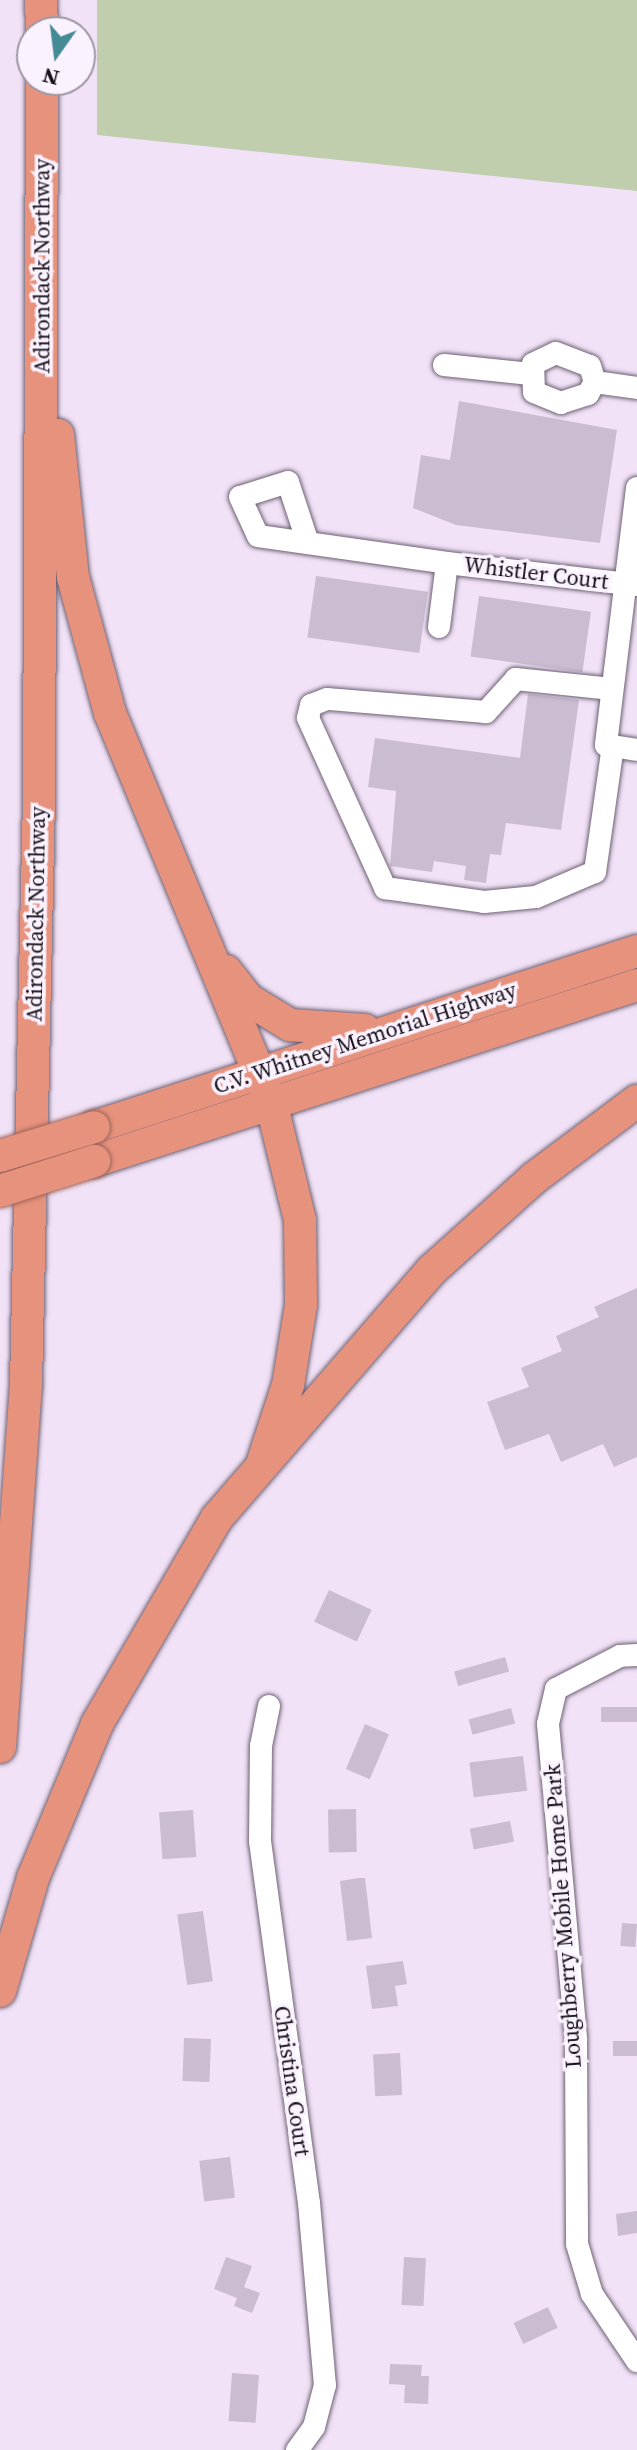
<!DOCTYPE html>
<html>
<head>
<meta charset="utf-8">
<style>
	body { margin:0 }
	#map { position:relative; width:637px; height:2450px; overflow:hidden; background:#f1e2f7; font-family:"Source Serif 4",serif }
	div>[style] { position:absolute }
	.green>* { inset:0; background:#c0ceae }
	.building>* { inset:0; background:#cabdd2; transform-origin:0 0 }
	.roads { filter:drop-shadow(0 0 2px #6e6173) drop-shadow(0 0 2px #6e6173) }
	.minor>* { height:22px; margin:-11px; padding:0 11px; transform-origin:11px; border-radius:11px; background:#fff }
	.highway>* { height:32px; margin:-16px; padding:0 16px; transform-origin:16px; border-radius:16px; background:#e7927d }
	.bridges { filter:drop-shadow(0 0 2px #9d6459) drop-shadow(0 0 2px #9d6459) }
	.highway-bridge>* { height:32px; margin:-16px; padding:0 16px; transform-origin:16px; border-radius:16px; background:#e7927d }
	span { translate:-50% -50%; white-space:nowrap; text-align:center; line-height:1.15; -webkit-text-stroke:7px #fbf2ff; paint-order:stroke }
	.street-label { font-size:22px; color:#140f16 }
	.north { position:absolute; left:16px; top:16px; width:80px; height:80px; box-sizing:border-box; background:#fbf2ff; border:2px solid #9f97a2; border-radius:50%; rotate:194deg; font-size:22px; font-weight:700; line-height:32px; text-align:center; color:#140f16 }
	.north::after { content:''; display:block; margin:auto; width:28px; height:36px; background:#458b96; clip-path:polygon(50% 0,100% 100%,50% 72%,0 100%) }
</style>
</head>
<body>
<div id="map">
	<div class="green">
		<div style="clip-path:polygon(97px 0,637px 0,637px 191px,97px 135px)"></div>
	</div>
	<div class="building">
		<div style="clip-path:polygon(459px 401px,617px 430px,600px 543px,456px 525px,413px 508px,421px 455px,450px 460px)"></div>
		<div style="left:316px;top:576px;width:113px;height:62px;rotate:8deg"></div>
		<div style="left:479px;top:596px;width:113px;height:61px;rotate:8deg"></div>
		<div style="clip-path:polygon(528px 694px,579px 700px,561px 830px,506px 823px,501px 855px,490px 854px,486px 883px,464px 880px,466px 866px,434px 861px,432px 872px,390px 866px,396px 791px,368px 787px,375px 738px,520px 758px)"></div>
		<div style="clip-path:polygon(637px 1288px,637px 1457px,614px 1467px,603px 1444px,561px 1462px,549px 1434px,505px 1450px,487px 1402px,529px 1387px,521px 1368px,562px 1351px,556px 1336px,599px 1317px,594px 1307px)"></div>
		<div style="left:329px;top:1590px;width:47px;height:35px;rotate:25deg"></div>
		<div style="left:505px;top:1657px;width:15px;height:53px;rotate:74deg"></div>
		<div style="left:637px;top:1707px;width:15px;height:36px;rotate:90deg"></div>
		<div style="left:511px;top:1708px;width:16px;height:44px;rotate:75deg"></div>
		<div style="left:365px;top:1724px;width:26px;height:49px;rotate:23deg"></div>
		<div style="left:523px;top:1756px;width:35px;height:54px;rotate:83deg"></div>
		<div style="left:356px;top:1809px;width:43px;height:28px;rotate:89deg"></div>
		<div style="left:193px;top:1810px;width:47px;height:34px;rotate:86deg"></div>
		<div style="left:510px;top:1821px;width:21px;height:41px;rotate:79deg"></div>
		<div style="clip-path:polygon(359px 1878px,365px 1878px,372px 1938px,347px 1941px,340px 1881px)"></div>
		<div style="left:203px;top:1911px;width:71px;height:26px;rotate:82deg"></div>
		<div style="left:622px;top:1923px;width:15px;height:23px;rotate:4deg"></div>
		<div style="clip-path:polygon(403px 1961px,407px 1984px,395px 1986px,398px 2006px,372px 2009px,366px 1966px)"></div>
		<div style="left:184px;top:2038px;width:27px;height:43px;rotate:2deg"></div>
		<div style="left:613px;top:2041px;width:24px;height:15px"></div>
		<div style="left:400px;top:2053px;width:42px;height:27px;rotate:87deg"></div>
		<div style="left:230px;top:2157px;width:41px;height:31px;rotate:83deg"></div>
		<div style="clip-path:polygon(637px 2211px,637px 2233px,618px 2236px,616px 2214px)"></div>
		<div style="clip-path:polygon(226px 2257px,252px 2266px,244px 2287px,260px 2293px,252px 2313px,234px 2306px,237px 2298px,214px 2289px)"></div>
		<div style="left:404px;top:2257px;width:22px;height:48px;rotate:3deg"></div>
		<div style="left:548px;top:2307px;width:23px;height:38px;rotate:65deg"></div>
		<div style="clip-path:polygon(390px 2364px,422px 2365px,421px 2376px,429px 2376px,428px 2404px,404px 2403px,405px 2385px,389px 2384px)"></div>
		<div style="left:232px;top:2373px;width:27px;height:48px;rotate:4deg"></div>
	</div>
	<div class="roads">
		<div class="minor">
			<div style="left:556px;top:353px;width:36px;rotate:21deg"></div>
			<div style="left:590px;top:366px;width:17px;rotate:73deg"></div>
			<div style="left:595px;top:382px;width:14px;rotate:120deg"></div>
			<div style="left:588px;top:394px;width:28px;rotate:162deg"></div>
			<div style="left:561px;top:403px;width:29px;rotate:-158deg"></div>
			<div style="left:534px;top:392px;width:28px;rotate:-92deg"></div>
			<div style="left:533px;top:364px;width:25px;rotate:-26deg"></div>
			<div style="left:444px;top:365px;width:87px;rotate:5.9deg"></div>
			<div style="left:595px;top:382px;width:42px;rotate:8.1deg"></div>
			<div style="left:637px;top:488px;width:259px;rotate:96.9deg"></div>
			<div style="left:606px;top:745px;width:31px;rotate:9deg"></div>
			<div style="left:308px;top:543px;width:64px;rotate:-108.2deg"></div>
			<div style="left:288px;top:482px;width:50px;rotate:162.6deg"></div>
			<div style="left:240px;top:497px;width:43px;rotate:65.2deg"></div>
			<div style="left:258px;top:536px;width:191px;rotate:8.1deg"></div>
			<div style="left:447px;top:563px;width:191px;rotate:6.6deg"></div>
			<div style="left:439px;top:627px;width:64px;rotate:-82.9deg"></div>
			<div style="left:612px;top:689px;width:97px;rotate:-174.1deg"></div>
			<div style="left:516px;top:679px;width:45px;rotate:132.3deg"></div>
			<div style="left:486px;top:712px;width:160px;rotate:-175.3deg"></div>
			<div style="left:327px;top:699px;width:17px;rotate:159deg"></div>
			<div style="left:311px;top:705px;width:13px;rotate:103deg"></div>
			<div style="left:308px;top:718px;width:187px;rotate:65.6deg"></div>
			<div style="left:385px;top:888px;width:100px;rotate:8deg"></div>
			<div style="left:484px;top:902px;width:52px;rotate:-5.5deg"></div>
			<div style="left:536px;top:897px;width:64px;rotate:-23deg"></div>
			<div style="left:595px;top:872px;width:127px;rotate:-81.9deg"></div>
			<div style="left:637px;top:1655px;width:17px;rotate:177deg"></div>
			<div style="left:620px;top:1656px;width:72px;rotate:152.7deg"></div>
			<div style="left:556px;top:1689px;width:36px;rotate:103deg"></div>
			<div style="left:548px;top:1724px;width:317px;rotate:84.9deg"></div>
			<div style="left:576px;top:2040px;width:204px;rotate:89.7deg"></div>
			<div style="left:577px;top:2244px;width:52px;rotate:73.3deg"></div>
			<div style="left:592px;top:2294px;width:81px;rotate:56.1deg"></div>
			<div style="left:269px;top:1706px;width:41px;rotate:101.3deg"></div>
			<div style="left:261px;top:1746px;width:95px;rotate:90.6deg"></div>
			<div style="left:260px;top:1841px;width:365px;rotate:82.3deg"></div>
			<div style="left:309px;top:2203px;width:183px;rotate:85deg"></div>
			<div style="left:325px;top:2385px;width:43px;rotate:104.7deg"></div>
			<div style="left:314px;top:2427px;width:29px;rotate:126deg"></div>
		</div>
		<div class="highway">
			<div style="left:41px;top:0;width:32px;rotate:88deg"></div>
			<div style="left:58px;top:435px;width:143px;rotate:84deg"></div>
			<div style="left:73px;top:577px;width:141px;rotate:74.8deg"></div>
			<div style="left:110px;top:713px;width:421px;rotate:67.5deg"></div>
			<div style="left:271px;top:1102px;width:122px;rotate:76.2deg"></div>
			<div style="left:300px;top:1220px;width:85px;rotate:89.3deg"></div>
			<div style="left:301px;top:1305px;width:81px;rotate:99.2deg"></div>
			<div style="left:288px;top:1385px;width:80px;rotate:108.2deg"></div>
			<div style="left:226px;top:971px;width:37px;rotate:52deg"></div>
			<div style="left:249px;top:1000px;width:48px;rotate:31.4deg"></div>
			<div style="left:290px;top:1025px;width:75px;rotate:3.8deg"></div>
			<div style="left:94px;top:1127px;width:571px;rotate:-17.96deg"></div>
			<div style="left:94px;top:1161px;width:571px;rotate:-17.96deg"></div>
			<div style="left:0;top:1747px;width:363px;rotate:-85.9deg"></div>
			<div style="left:26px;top:1385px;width:587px;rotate:-88.73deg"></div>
			<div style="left:39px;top:798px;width:718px;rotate:-89.76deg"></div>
			<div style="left:0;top:1991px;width:118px;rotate:-73.7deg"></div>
			<div style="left:33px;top:1878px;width:167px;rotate:-67.4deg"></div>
			<div style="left:97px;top:1724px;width:238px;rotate:-59.8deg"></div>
			<div style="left:217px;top:1518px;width:328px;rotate:-49.1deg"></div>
			<div style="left:432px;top:1270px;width:137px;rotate:-42deg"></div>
			<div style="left:534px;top:1178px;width:129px;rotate:-36.8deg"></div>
		</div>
	</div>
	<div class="bridges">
		<div class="highway-bridge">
			<div style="left:0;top:1156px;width:98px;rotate:-17.1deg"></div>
			<div style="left:0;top:1191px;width:99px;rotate:-17.7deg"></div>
		</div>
	</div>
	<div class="street-label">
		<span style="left:42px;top:266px;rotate:-90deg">Adirondack Northway</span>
		<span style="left:536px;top:573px;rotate:7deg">Whistler Court</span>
		<span style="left:36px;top:914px;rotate:-89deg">Adirondack Northway</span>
		<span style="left:365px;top:1038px;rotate:-18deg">C.V. Whitney Memorial Highway</span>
		<span style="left:563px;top:1916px;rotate:-94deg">Loughberry Mobile Home Park</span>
		<span style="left:292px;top:2081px;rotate:82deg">Christina Court</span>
	</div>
	<div class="north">N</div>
</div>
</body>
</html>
